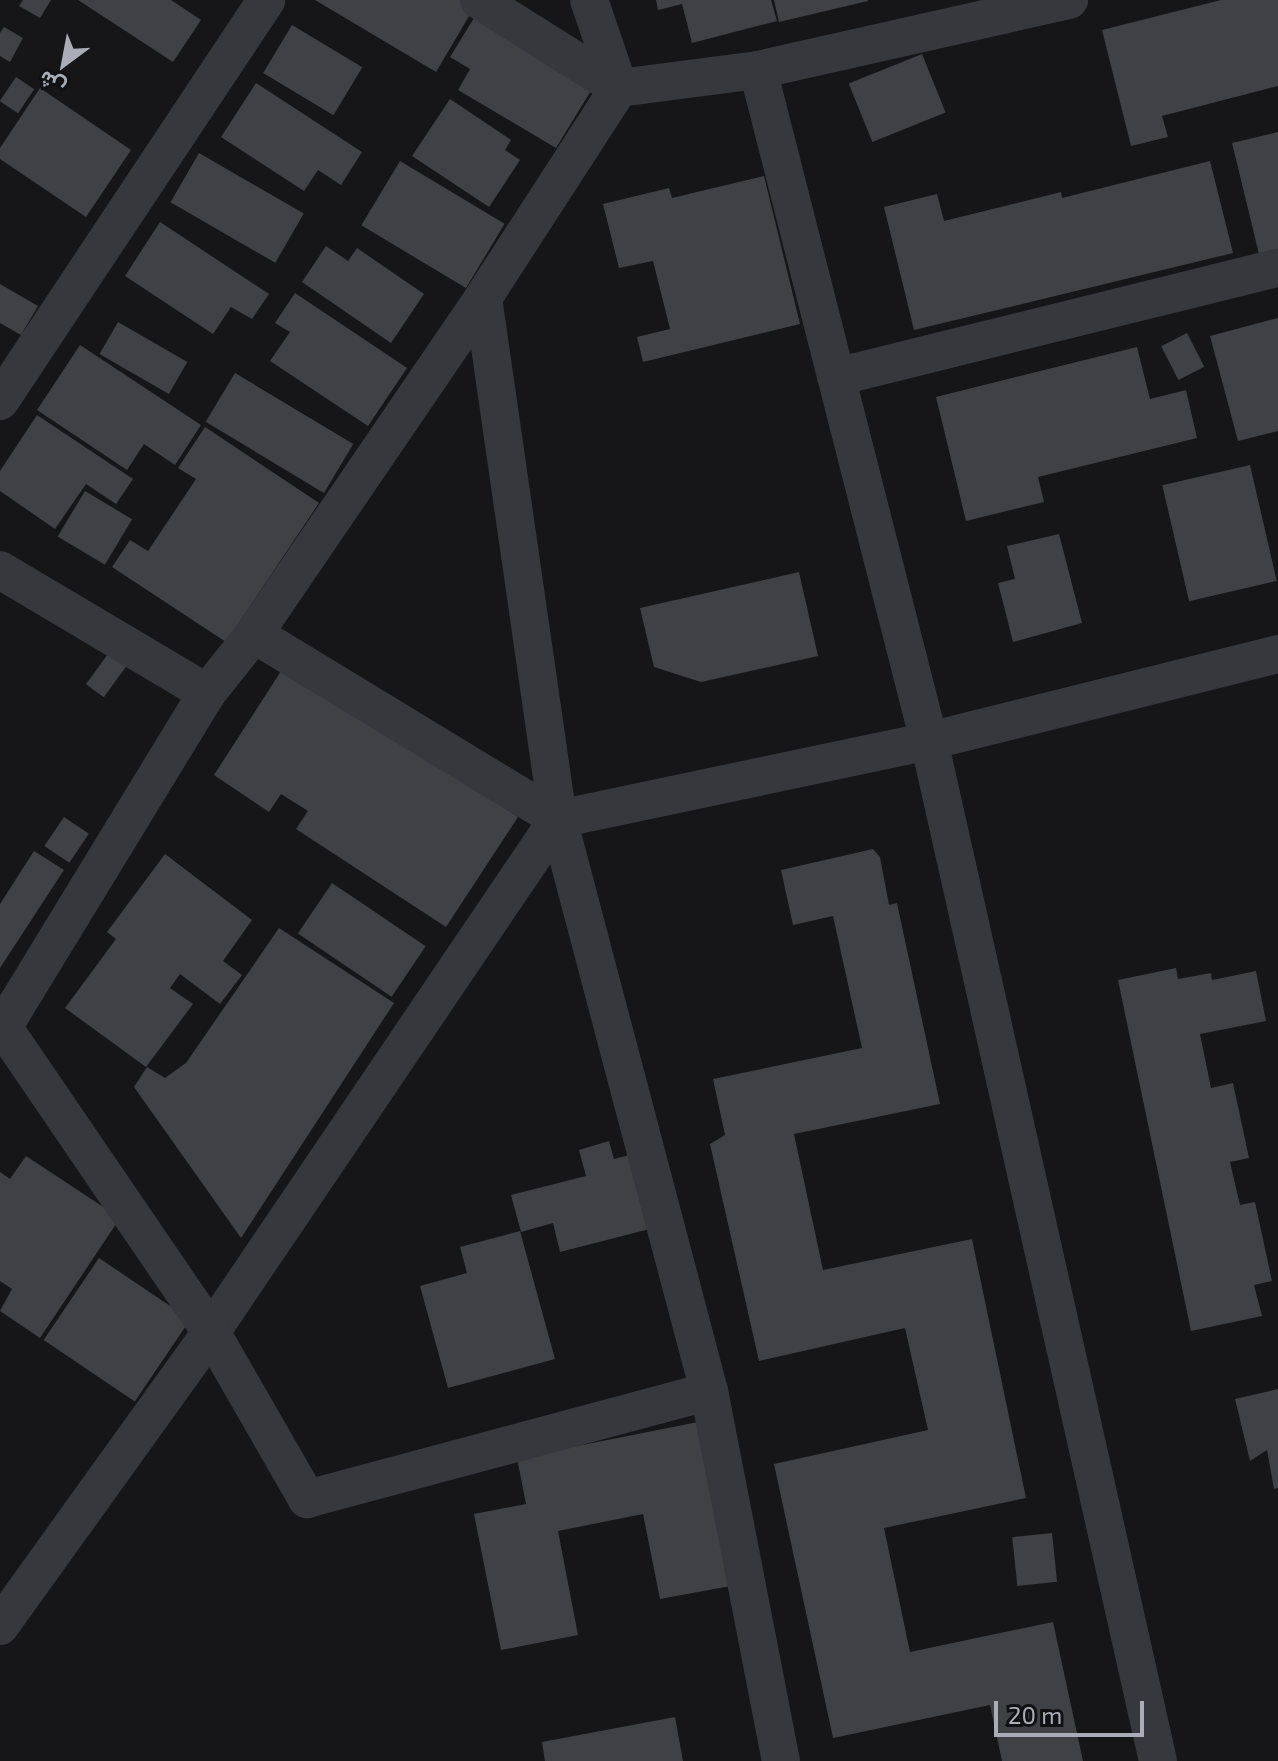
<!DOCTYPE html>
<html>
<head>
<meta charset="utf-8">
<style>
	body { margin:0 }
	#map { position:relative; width:1278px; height:1761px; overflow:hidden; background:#161618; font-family:"Exo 2",Vazirmatn,sans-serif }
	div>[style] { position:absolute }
	.building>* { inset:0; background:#404145; transform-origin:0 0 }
	.street>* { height:38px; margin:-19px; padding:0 19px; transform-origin:19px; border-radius:19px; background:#37383d }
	span { translate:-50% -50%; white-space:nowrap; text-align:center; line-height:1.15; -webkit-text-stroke:6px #111113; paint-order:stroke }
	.north { position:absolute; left:24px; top:24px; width:80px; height:80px; -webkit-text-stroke:6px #111113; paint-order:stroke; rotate:212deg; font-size:22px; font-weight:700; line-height:32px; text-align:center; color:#a8adb8 }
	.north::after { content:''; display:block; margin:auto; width:28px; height:36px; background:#a8adb8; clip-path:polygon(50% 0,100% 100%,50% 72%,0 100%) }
	.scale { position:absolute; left:994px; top:1701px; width:150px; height:36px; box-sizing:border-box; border:4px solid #a8adb8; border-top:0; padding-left:10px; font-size:24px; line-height:28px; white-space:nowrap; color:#a8adb8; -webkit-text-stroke:6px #111113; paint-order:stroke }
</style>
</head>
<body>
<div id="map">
	<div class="building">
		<div style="clip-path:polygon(23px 0,51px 0,40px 18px,19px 6px)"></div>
		<div style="clip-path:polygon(78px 0,171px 0,201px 20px,173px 62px)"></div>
		<div style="clip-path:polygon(315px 0,477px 0,478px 1px,436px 72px)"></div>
		<div style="clip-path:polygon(656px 0,771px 0,777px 21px,692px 43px,682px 4px,658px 10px)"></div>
		<div style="clip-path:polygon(774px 0,868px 0,868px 1px,779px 22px)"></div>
		<div style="clip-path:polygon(1221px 0,1278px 0,1278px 86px,1162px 116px,1168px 137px,1131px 146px,1102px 30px)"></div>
		<div style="clip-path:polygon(482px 5px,600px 76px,556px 148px,458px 90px,470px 69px,450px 57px)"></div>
		<div style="left:292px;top:25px;width:82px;height:56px;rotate:31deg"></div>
		<div style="clip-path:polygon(4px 27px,23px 38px,10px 62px,0 56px,0 33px)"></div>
		<div style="left:922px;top:54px;width:63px;height:79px;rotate:68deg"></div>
		<div style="left:16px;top:77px;width:22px;height:29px;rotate:34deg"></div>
		<div style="clip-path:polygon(256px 83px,362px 152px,341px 185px,318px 170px,304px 191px,221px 137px)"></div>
		<div style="clip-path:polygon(40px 88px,131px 150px,86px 217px,0 159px,0 148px)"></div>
		<div style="clip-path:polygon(450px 99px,511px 140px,505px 150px,520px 160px,489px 207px,412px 156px)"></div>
		<div style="clip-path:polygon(1278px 132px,1278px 249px,1259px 254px,1232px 143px)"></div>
		<div style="left:199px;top:153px;width:121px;height:57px;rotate:30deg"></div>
		<div style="left:400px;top:161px;width:122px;height:75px;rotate:31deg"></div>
		<div style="clip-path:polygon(1210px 161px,1233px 253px,914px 330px,884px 207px,937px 194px,944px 221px,1061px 192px,1062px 198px)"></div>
		<div style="clip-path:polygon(764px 176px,800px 324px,643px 362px,637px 337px,670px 329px,653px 261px,619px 268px,603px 204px,669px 188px,672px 198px)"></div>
		<div style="clip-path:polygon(160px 222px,269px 294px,252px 319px,231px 307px,213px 334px,125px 276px)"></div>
		<div style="clip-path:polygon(326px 246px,348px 261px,357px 248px,424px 294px,391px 343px,302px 282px)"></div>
		<div style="clip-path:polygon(0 284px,38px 306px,21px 335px,0 323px)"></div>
		<div style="clip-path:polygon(295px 293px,407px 368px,368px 426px,270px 361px,290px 332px,275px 323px)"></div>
		<div style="clip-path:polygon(1278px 318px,1278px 431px,1238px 441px,1210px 336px)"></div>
		<div style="left:118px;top:322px;width:80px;height:37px;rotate:30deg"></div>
		<div style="left:1187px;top:333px;width:38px;height:29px;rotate:63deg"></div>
		<div style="clip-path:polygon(80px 345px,201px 425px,175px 465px,144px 444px,127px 470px,37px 410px)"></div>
		<div style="clip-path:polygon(1137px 347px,1150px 399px,1186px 390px,1197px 438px,1038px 477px,1044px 502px,966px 521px,936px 397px)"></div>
		<div style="left:235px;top:373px;width:138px;height:57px;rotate:31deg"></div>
		<div style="clip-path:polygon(37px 415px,133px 479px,116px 504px,86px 484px,55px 529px,0 491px,0 471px)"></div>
		<div style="clip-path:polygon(205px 427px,319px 503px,226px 642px,112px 567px,130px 540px,148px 551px,196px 479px,178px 468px)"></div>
		<div style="left:1250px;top:465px;width:119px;height:90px;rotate:77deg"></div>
		<div style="left:85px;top:491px;width:55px;height:53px;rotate:31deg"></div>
		<div style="clip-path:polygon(1059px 534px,1082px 623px,1013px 642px,998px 583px,1015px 579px,1007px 546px)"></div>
		<div style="clip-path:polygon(799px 572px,818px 656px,701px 682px,654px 667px,640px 608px)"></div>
		<div style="left:113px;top:647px;width:22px;height:46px;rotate:36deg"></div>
		<div style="clip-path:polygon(285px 665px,518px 817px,446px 927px,296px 829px,308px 811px,281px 794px,269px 812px,214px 775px)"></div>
		<div style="left:64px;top:817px;width:30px;height:35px;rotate:34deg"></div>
		<div style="clip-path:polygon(873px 849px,880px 857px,889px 905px,897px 903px,940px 1104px,794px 1134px,823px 1270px,972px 1239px,1026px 1498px,884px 1528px,910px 1652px,1053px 1622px,1083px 1761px,1002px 1761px,990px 1705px,833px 1738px,774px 1464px,928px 1430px,905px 1328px,759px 1361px,710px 1144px,725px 1135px,713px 1079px,862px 1048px,833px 916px,793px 925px,781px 870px)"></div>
		<div style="clip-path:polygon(34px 851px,64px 870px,0 968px,0 904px)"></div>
		<div style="clip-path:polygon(165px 854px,252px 920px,223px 961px,242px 975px,220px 1004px,180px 974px,170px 988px,193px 1004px,146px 1067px,65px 1008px,116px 939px,107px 932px)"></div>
		<div style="left:332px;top:883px;width:113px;height:61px;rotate:34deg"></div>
		<div style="clip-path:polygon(279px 928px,394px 1003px,241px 1238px,134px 1087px,147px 1067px,165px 1078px,186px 1063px)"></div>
		<div style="clip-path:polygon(1176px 968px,1178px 979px,1211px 973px,1212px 980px,1256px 971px,1266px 1021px,1200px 1034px,1211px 1088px,1233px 1083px,1249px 1158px,1230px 1162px,1240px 1205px,1255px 1202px,1272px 1281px,1254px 1285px,1262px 1316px,1191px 1331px,1118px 980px)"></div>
		<div style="clip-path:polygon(609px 1141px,614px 1159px,645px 1151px,665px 1225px,560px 1252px,553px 1223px,521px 1232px,511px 1195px,586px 1176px,579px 1150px)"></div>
		<div style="clip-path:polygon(26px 1156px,120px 1218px,40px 1338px,0 1311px,12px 1289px,0 1281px,0 1172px,10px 1179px)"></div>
		<div style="clip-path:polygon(520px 1231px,555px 1359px,448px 1388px,420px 1286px,467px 1273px,460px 1247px)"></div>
		<div style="left:99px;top:1258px;width:110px;height:99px;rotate:34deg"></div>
		<div style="clip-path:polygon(1278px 1389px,1278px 1488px,1274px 1489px,1267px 1450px,1250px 1461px,1235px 1399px)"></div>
		<div style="clip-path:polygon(703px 1421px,736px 1585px,660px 1599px,643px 1514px,558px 1531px,578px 1635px,501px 1650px,474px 1514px,526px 1504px,517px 1458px)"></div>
		<div style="left:1052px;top:1533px;width:49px;height:40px;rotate:84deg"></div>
		<div style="clip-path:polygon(675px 1717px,683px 1761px,545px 1761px,542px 1742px)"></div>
	</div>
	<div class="street">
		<div style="left:479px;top:0;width:165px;rotate:32.2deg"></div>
		<div style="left:619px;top:88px;width:93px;rotate:-108.8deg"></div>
		<div style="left:758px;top:70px;width:692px;rotate:75.7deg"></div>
		<div style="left:929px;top:741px;width:379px;rotate:168.1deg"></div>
		<div style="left:558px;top:819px;width:526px;rotate:-98.19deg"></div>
		<div style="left:483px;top:298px;width:250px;rotate:-57.1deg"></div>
		<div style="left:619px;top:88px;width:140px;rotate:-7.4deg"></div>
		<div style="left:758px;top:70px;width:319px;rotate:-12.7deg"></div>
		<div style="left:836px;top:377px;width:455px;rotate:-13.9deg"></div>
		<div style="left:0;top:401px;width:481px;rotate:-56.4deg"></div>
		<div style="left:0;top:570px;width:241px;rotate:30.7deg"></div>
		<div style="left:254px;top:634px;width:75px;rotate:128.5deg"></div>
		<div style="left:207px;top:693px;width:391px;rotate:121.4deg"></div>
		<div style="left:3px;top:1027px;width:369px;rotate:55.7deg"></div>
		<div style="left:211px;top:1332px;width:619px;rotate:-55.93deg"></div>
		<div style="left:709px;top:1391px;width:377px;rotate:79deg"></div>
		<div style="left:0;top:1626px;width:362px;rotate:-54.3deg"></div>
		<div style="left:211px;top:1332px;width:193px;rotate:60.1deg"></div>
		<div style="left:307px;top:1499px;width:416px;rotate:-15deg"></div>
		<div style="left:709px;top:1391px;width:592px;rotate:-104.79deg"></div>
		<div style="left:558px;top:819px;width:356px;rotate:-148.7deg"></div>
		<div style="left:254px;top:634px;width:407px;rotate:-55.7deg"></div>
		<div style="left:1158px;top:1761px;width:1045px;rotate:-102.65deg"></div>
		<div style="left:929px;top:741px;width:360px;rotate:-14deg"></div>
	</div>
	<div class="north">ش</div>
	<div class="scale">20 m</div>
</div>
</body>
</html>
